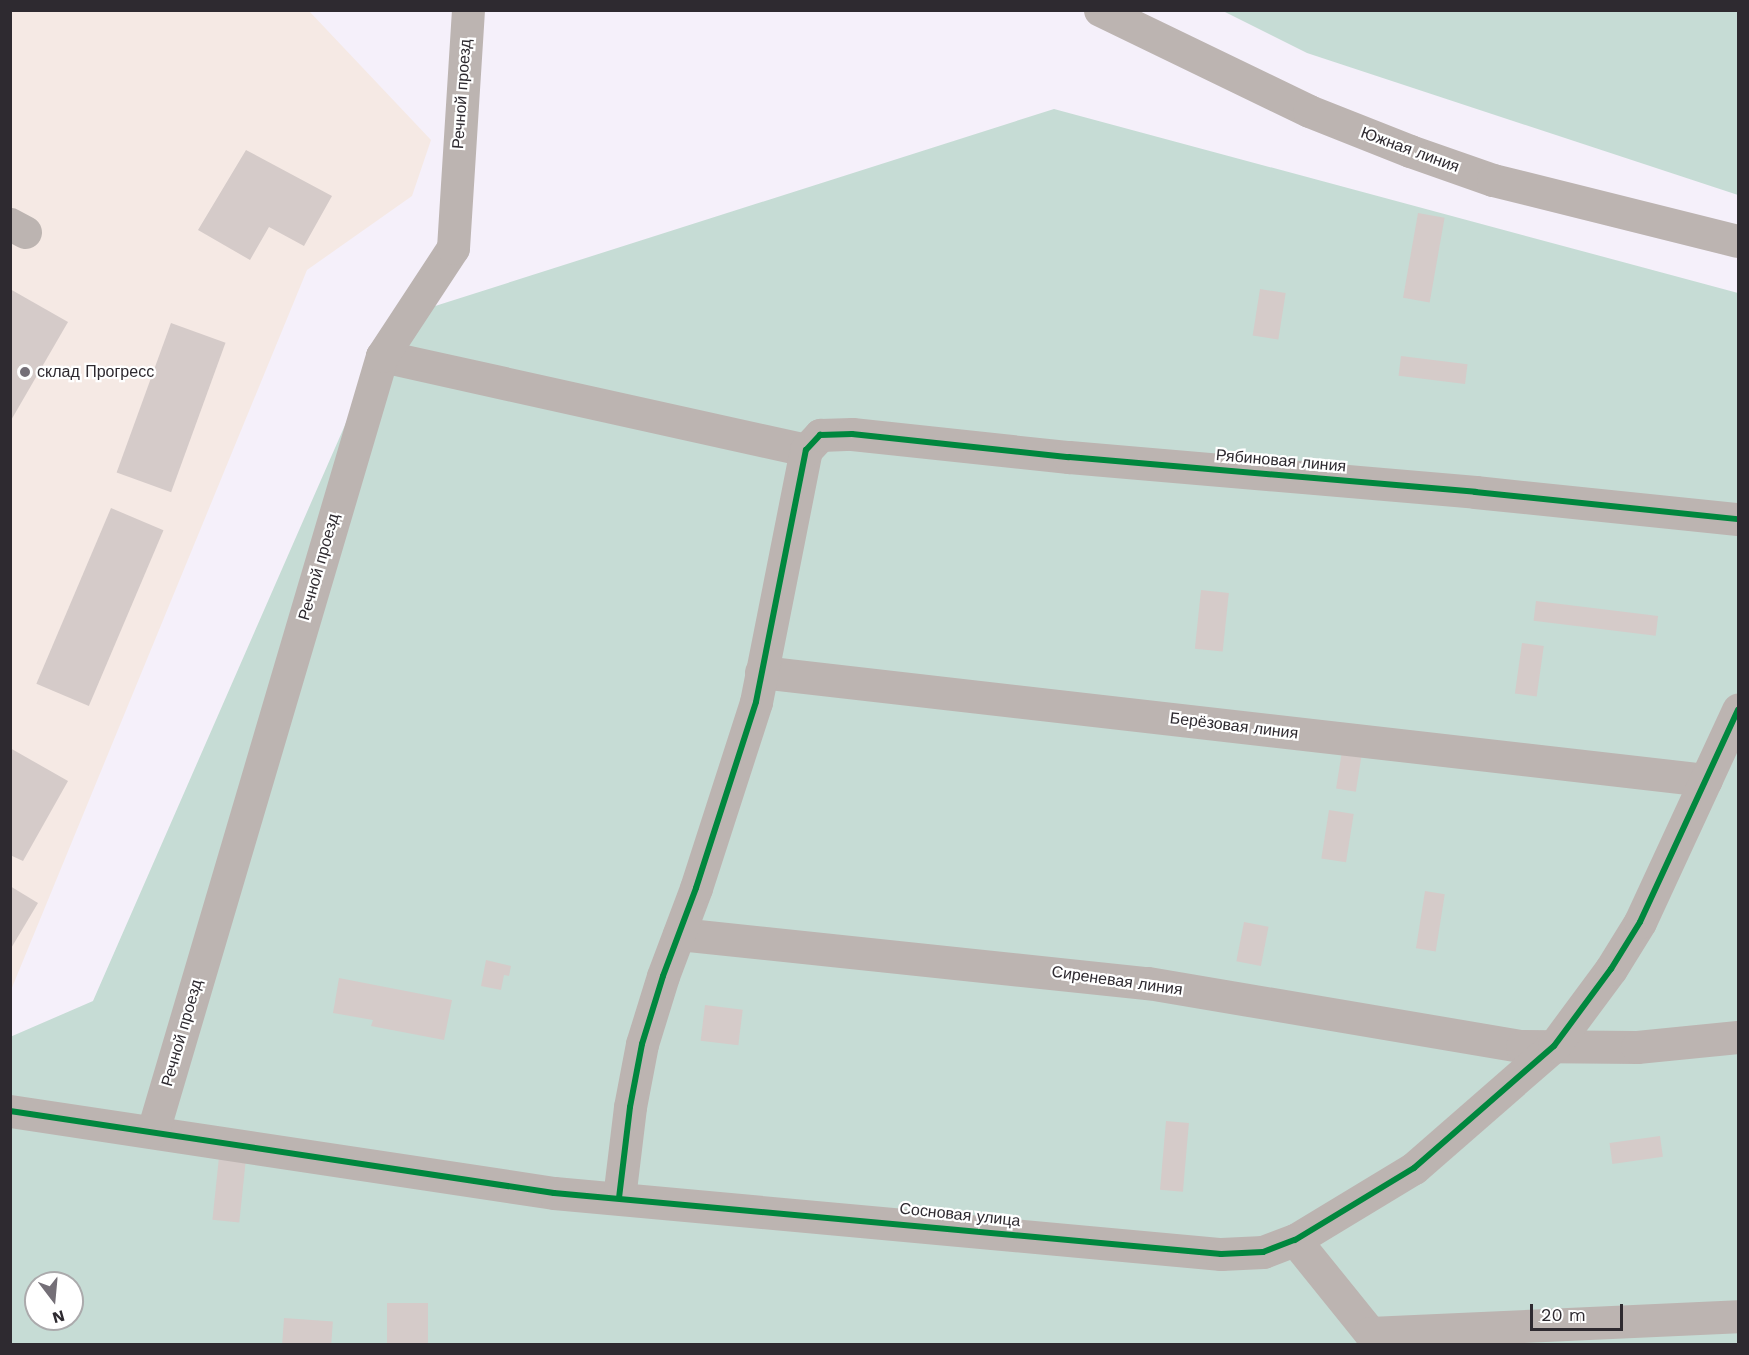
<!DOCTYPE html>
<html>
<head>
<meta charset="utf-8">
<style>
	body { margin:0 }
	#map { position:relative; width:1749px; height:1355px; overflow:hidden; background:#f5f0fa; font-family:"Work Sans",sans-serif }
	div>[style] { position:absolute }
	.industrial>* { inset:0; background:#f5e9e4 }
	.green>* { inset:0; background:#c6dcd5 }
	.building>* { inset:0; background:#d5cbc9; transform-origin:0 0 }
	.minor>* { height:33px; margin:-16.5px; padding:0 16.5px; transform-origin:16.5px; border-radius:16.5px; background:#bcb4b1 }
	.cycleway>* { height:6px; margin:-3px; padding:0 3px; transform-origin:3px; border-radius:3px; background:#00873e }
	.dots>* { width:16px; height:16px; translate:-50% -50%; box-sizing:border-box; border:3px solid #fff; border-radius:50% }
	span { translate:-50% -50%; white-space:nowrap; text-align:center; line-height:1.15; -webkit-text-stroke:4.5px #fff; paint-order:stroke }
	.street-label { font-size:16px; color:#2e2a30 }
	.poi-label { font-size:16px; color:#2e2a30 }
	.left { translate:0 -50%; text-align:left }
	.frame { position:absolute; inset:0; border:12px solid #2e2a30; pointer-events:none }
	.north { position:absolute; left:24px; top:1271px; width:60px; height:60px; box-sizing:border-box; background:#fff; border:2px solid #abaaac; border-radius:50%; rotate:164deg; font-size:16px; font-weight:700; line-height:24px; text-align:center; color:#2e2a30 }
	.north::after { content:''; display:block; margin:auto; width:21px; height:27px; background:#746f77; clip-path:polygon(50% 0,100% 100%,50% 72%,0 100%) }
	.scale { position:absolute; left:1530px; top:1304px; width:93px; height:27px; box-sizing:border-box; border:3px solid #2e2a30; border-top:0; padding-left:8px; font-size:18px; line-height:21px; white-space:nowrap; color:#2e2a30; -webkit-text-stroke:4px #fff; paint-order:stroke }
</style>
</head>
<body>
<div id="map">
	<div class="industrial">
		<div style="clip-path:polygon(11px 11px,309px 11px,431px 140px,412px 196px,307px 270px,11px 990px)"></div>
	</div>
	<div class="green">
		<div style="clip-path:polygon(1223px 11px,1738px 11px,1738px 195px,1307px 53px)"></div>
		<div style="clip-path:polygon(evenodd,1054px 109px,1738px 293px,1738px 1344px,11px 1344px,10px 1037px,93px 1001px,391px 320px,1054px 109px,36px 1283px,72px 1283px,72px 1319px,36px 1319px,36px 1283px)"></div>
	</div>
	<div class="building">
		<div style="clip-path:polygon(246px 150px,332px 196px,304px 246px,269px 227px,250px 260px,198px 230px)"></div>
		<div style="left:1418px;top:213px;width:27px;height:86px;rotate:10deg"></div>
		<div style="clip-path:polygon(10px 289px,68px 322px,10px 422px)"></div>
		<div style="left:1260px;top:289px;width:26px;height:47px;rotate:9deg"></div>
		<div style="left:171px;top:323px;width:58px;height:159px;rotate:20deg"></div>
		<div style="left:1401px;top:356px;width:67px;height:20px;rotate:7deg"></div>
		<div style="left:111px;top:508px;width:57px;height:191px;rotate:23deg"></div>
		<div style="left:1201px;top:590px;width:28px;height:59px;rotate:6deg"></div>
		<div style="left:1536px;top:601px;width:123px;height:20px;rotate:7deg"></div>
		<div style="left:1522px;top:643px;width:22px;height:51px;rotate:8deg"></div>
		<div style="clip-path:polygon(10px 748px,68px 781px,23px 861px,10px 855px)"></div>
		<div style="left:1342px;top:751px;width:20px;height:38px;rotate:9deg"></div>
		<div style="left:1329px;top:810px;width:25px;height:49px;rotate:9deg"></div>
		<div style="clip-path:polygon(10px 886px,38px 903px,10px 950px)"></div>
		<div style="left:1425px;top:891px;width:20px;height:58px;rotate:9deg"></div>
		<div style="left:1244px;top:922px;width:25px;height:40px;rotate:11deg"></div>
		<div style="clip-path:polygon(486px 960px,511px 966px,509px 976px,504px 975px,501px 990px,481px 986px)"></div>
		<div style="clip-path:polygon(339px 978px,452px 1000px,444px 1040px,371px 1026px,373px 1020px,333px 1013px)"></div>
		<div style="left:705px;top:1005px;width:38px;height:36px;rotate:7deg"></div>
		<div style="left:1166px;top:1121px;width:23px;height:69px;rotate:5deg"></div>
		<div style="left:1660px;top:1136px;width:21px;height:51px;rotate:82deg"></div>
		<div style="left:219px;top:1157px;width:27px;height:63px;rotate:6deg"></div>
		<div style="left:387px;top:1303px;width:41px;height:41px"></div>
		<div style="left:284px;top:1318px;width:49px;height:26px;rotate:4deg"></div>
	</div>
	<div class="minor">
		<div style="left:1100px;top:10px;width:232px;rotate:25.8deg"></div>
		<div style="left:1309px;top:111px;width:109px;rotate:21.6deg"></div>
		<div style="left:1410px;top:151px;width:88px;rotate:19.3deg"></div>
		<div style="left:1493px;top:180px;width:252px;rotate:14deg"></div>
		<div style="left:10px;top:224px;width:17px;rotate:28deg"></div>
		<div style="left:382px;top:356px;width:434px;rotate:12.5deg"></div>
		<div style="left:761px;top:672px;width:951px;rotate:6.52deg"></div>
		<div style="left:679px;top:934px;width:472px;rotate:6deg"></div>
		<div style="left:1148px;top:983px;width:379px;rotate:9.6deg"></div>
		<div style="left:1522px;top:1046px;width:115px;rotate:0.5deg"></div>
		<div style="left:1637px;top:1047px;width:101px;rotate:-5.7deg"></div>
		<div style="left:10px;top:1111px;width:550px;rotate:8.57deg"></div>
		<div style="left:554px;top:1193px;width:670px;rotate:5.23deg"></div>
		<div style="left:1221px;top:1254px;width:42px;rotate:-2.7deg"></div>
		<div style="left:1263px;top:1252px;width:34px;rotate:-21deg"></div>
		<div style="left:1295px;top:1240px;width:139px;rotate:-31.2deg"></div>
		<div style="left:1414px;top:1168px;width:186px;rotate:-41.1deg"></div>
		<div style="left:1554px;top:1046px;width:96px;rotate:-53.5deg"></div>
		<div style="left:1611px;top:969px;width:55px;rotate:-58.3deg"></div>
		<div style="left:1640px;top:922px;width:234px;rotate:-65.2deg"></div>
		<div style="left:153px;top:1131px;width:808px;rotate:-73.54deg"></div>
		<div style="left:382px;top:356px;width:129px;rotate:-56.7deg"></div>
		<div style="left:453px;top:248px;width:238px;rotate:-86.4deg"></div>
		<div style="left:619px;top:1198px;width:92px;rotate:-83.1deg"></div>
		<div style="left:630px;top:1107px;width:64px;rotate:-79.2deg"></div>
		<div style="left:642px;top:1044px;width:71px;rotate:-72.8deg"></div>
		<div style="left:663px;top:976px;width:94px;rotate:-69.4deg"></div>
		<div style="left:696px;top:888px;width:195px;rotate:-72.1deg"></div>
		<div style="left:756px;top:702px;width:257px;rotate:-78.8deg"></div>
		<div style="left:806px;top:450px;width:21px;rotate:-47deg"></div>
		<div style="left:820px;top:435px;width:32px;rotate:-2deg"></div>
		<div style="left:852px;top:434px;width:218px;rotate:6.1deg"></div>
		<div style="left:1069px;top:457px;width:408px;rotate:4.9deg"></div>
		<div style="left:1475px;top:492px;width:264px;rotate:5.9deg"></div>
		<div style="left:1295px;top:1240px;width:119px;rotate:51.1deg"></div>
		<div style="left:1370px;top:1333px;width:368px;rotate:-2.6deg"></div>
	</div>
	<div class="cycleway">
		<div style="left:10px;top:1111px;width:550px;rotate:8.57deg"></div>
		<div style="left:554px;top:1193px;width:670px;rotate:5.23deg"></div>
		<div style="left:1221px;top:1254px;width:42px;rotate:-2.7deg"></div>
		<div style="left:1263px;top:1252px;width:34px;rotate:-21deg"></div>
		<div style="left:1295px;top:1240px;width:139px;rotate:-31.2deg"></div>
		<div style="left:1414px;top:1168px;width:186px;rotate:-41.1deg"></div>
		<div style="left:1554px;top:1046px;width:96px;rotate:-53.5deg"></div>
		<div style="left:1611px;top:969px;width:55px;rotate:-58.3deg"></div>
		<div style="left:1640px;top:922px;width:234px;rotate:-65.2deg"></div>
		<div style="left:619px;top:1198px;width:92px;rotate:-83.1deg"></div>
		<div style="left:630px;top:1107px;width:64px;rotate:-79.2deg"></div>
		<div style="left:642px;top:1044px;width:71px;rotate:-72.8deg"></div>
		<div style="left:663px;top:976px;width:94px;rotate:-69.4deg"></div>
		<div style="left:696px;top:888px;width:195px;rotate:-72.1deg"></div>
		<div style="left:756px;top:702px;width:257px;rotate:-78.8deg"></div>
		<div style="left:806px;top:450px;width:21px;rotate:-47deg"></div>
		<div style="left:820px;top:435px;width:32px;rotate:-2deg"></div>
		<div style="left:852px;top:434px;width:218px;rotate:6.1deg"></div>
		<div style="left:1069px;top:457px;width:408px;rotate:4.9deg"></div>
		<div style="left:1475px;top:492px;width:264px;rotate:5.9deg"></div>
	</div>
	<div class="dots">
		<div style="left:25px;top:372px;background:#746f77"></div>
	</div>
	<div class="street-label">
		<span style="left:462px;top:94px;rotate:-86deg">Речной проезд</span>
		<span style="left:1410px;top:150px;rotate:20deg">Южная линия</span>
		<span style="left:1281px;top:461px;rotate:5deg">Рябиновая линия</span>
		<span style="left:319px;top:567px;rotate:-74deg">Речной проезд</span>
		<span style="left:1234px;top:726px;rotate:7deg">Берёзовая линия</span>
		<span style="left:1117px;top:981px;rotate:8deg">Сиреневая линия</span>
		<span style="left:182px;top:1033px;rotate:-74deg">Речной проезд</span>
		<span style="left:960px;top:1215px;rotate:6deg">Сосновая улица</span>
	</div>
	<div class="poi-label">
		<span class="left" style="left:37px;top:372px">склад Прогресс</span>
	</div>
	<div class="frame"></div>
	<div class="north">N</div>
	<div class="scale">20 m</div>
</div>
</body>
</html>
